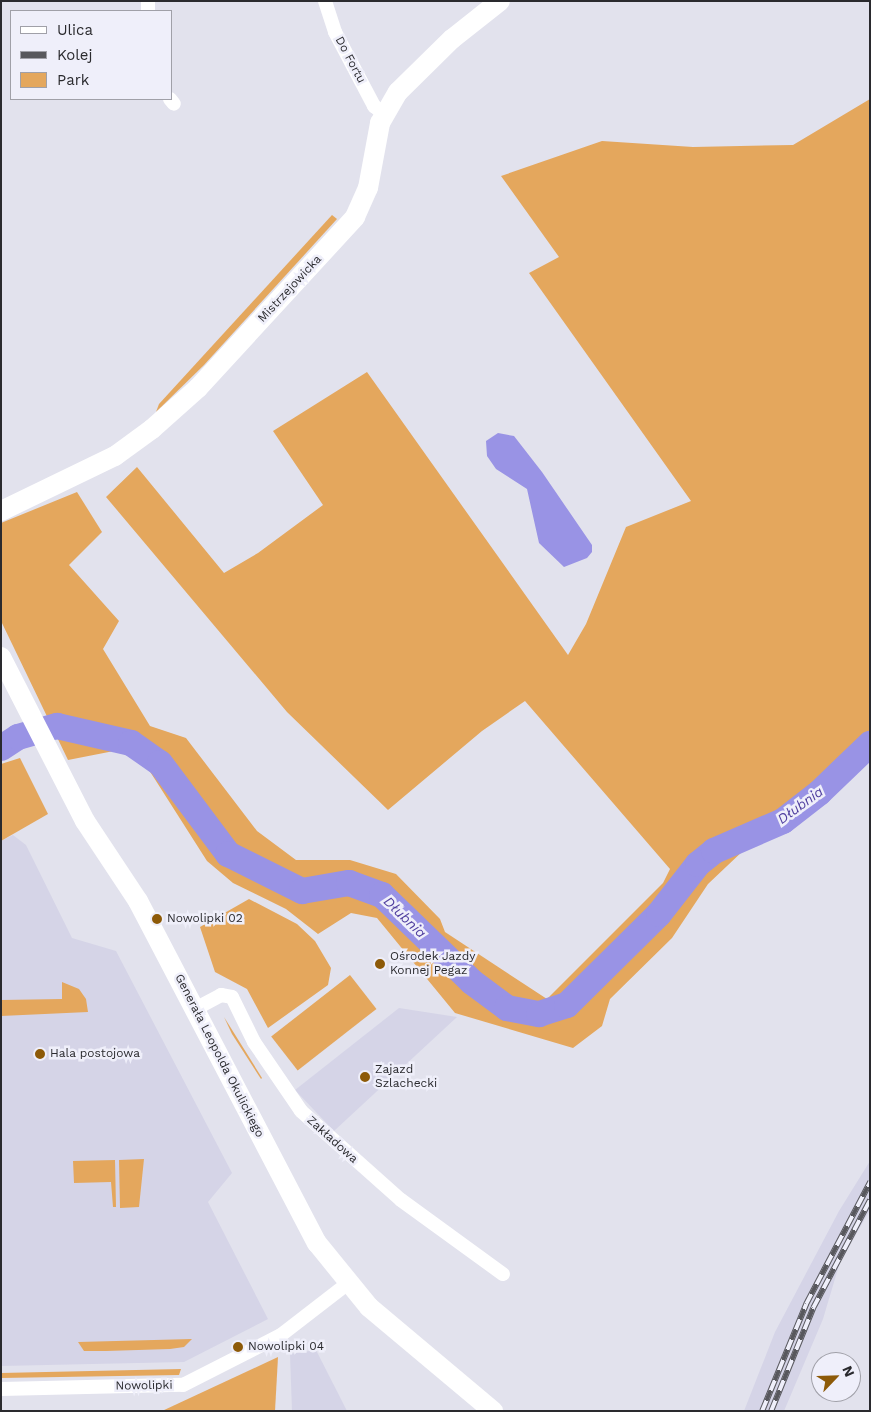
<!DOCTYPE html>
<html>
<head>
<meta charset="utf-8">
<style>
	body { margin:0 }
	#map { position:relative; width:871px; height:1412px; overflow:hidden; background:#e2e2ed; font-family:"Work Sans",sans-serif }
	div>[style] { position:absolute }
	.built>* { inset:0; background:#d5d4e7 }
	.green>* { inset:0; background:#e4a75d; transform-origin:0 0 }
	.water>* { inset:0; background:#9993e5 }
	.river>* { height:26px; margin:-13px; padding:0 13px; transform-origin:13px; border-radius:13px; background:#9993e5 }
	.street>* { height:14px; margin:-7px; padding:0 7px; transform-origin:7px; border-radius:7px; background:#fff }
	.secondary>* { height:20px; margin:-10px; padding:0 10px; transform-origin:10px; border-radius:10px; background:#fff }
	.rail>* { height:5.5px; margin-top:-2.75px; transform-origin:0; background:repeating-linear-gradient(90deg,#efeffa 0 11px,#58585d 0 22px); box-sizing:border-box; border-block:1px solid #58585d }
	.dots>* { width:14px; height:14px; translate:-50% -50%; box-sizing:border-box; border:2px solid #efeffa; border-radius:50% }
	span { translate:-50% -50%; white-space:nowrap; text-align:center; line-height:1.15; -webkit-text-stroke:5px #efeffa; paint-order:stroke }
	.street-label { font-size:12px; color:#2a2a2e }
	.poi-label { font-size:12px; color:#2a2a2e }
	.left { translate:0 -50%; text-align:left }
	.water-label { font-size:14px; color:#503f9f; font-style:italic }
	.frame { position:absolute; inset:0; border:2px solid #2a2a2e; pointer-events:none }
	.legend { position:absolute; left:10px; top:10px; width:162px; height:90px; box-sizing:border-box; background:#efeffa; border:1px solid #a0a0a8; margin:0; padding:6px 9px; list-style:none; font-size:15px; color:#2a2a2e }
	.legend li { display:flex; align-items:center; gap:10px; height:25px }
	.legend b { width:25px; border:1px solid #a0a0a8 }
	.north { position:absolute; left:811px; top:1352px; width:50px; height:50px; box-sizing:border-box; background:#efeffa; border:1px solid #a0a0a8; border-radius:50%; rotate:66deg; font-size:14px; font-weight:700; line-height:20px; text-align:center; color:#2a2a2e }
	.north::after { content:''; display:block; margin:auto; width:18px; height:22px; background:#8d5a08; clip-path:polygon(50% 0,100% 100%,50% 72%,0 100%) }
</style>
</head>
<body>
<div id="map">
	<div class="built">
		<div style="clip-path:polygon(13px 835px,26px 845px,72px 938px,116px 951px,232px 1173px,208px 1202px,268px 1319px,184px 1362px,1px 1366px,1px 841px)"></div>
		<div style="clip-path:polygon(399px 1008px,457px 1017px,334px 1131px,295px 1090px)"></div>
		<div style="clip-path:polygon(870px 1161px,870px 1210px,840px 1262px,823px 1319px,784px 1411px,744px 1411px,775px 1332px,839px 1211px)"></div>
		<div style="clip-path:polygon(316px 1350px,347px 1411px,292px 1411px,290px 1354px)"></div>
	</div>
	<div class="green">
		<div style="clip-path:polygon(870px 99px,870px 731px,708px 884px,672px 938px,610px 999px,602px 1026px,573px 1048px,455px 1013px,377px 918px,351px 913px,318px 934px,286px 909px,233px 883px,207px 861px,142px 759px,119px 750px,68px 760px,1px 621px,1px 523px,77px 492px,102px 532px,69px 565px,119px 621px,103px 649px,150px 726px,186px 738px,257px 831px,296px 860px,350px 860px,396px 874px,440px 919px,445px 932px,547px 999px,663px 883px,670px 869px,525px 701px,482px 731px,388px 810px,287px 712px,106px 497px,137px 467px,224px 573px,258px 553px,323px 505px,273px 431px,367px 372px,568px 655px,586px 624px,626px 527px,691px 501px,529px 273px,559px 257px,501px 176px,602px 141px,693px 147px,793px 145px)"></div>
		<div style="clip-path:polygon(332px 215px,337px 219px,204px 365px,156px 412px,159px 404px)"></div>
		<div style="clip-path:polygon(20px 758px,48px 814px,1px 841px,1px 764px)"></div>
		<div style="clip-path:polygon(249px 899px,297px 924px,315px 941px,331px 968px,328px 985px,268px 1028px,247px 989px,215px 972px,200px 927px)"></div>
		<div style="left:350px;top:975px;width:43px;height:100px;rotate:52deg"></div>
		<div style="clip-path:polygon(62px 982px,79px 989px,86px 999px,88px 1012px,1px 1016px,1px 1000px,62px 999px)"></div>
		<div style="clip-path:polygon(224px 1017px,262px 1078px,261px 1079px,232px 1034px)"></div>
		<div style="clip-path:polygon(144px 1159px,139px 1207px,120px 1208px,119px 1160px)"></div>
		<div style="clip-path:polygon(115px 1160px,116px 1207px,113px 1207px,111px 1182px,74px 1183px,73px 1161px)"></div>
		<div style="clip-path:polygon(192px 1339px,184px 1347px,170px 1349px,106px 1351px,84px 1351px,78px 1342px)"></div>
		<div style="clip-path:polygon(278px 1357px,275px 1411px,162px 1411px)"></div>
		<div style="clip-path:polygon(181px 1369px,179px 1375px,1px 1378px,1px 1373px)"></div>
	</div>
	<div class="water">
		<div style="clip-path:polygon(498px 433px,514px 436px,542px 472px,592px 545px,592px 552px,587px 558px,564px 567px,539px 543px,527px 489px,496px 469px,487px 456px,486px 441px)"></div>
	</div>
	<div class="river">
		<div style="left:1px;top:748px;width:20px;rotate:-33deg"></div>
		<div style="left:18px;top:737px;width:41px;rotate:-15.8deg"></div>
		<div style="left:57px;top:726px;width:76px;rotate:12.9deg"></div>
		<div style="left:131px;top:743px;width:35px;rotate:35deg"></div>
		<div style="left:160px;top:763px;width:114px;rotate:53.2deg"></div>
		<div style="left:228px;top:854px;width:83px;rotate:26.6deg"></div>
		<div style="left:302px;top:891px;width:48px;rotate:-9.7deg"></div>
		<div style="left:349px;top:883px;width:35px;rotate:20deg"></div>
		<div style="left:382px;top:895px;width:125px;rotate:44deg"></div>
		<div style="left:472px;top:982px;width:44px;rotate:36.6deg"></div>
		<div style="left:507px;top:1008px;width:33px;rotate:11deg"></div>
		<div style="left:539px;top:1014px;width:29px;rotate:-18deg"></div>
		<div style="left:567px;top:1005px;width:129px;rotate:-44.7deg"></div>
		<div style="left:659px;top:914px;width:63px;rotate:-52deg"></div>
		<div style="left:698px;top:864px;width:21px;rotate:-39deg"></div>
		<div style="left:714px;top:851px;width:75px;rotate:-23.5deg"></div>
		<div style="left:783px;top:821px;width:46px;rotate:-37.9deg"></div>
		<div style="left:819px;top:793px;width:71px;rotate:-43.9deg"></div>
	</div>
	<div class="street">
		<div style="left:148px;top:1px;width:10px;rotate:90deg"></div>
		<div style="left:325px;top:1px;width:33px;rotate:72deg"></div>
		<div style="left:335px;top:32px;width:84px;rotate:62.2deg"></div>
		<div style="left:374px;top:106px;width:13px;rotate:39deg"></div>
		<div style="left:170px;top:99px;width:6px;rotate:51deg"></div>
		<div style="left:195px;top:1009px;width:30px;rotate:-28deg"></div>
		<div style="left:221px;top:995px;width:11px;rotate:10deg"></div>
		<div style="left:232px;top:997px;width:50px;rotate:63.9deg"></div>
		<div style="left:254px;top:1042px;width:83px;rotate:55.7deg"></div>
		<div style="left:301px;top:1111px;width:134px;rotate:41.7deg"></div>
		<div style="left:401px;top:1200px;width:126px;rotate:36deg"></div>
		<div style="left:1px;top:1389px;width:182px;rotate:-1.3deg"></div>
		<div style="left:183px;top:1385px;width:110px;rotate:-27deg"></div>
		<div style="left:281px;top:1335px;width:83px;rotate:-37.7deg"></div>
	</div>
	<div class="secondary">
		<div style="left:1px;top:511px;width:127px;rotate:-25.8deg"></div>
		<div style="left:115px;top:456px;width:46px;rotate:-36.1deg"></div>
		<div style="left:152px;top:429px;width:62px;rotate:-41.7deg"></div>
		<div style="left:198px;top:388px;width:232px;rotate:-47.4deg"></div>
		<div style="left:355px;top:217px;width:32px;rotate:-66deg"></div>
		<div style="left:368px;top:188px;width:66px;rotate:-79.5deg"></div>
		<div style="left:380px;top:123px;width:36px;rotate:-60deg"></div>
		<div style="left:398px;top:92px;width:76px;rotate:-44.5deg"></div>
		<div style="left:452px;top:39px;width:61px;rotate:-38.4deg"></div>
		<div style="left:1px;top:657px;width:184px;rotate:62.9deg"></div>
		<div style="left:85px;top:821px;width:96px;rotate:56.5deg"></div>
		<div style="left:138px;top:901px;width:386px;rotate:62.4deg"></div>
		<div style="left:317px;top:1243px;width:82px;rotate:50.9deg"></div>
		<div style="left:369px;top:1307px;width:162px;rotate:40deg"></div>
	</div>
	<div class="rail">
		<div style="left:762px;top:1411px;width:116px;rotate:-67.6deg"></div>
		<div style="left:806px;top:1304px;width:138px;rotate:-62.3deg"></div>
		<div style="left:771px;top:1411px;width:111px;rotate:-67.8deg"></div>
		<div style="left:813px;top:1308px;width:122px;rotate:-62.2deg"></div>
	</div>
	<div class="dots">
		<div style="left:157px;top:919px;background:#8d5a08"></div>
		<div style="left:380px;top:964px;background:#8d5a08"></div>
		<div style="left:40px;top:1054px;background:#8d5a08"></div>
		<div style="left:365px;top:1077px;background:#8d5a08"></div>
		<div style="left:238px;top:1347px;background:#8d5a08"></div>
	</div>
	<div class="street-label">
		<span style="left:350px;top:60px;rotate:62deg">Do Fortu</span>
		<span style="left:290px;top:289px;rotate:-47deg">Mistrzejowicka</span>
		<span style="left:219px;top:1056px;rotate:63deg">Generała Leopolda Okulickiego</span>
		<span style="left:332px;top:1140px;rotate:42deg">Zakładowa</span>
		<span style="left:144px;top:1386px;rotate:-1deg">Nowolipki</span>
	</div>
	<div class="poi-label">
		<span class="left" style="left:167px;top:919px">Nowolipki 02</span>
		<span class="left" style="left:390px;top:964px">Ośrodek Jazdy<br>Konnej Pegaz</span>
		<span class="left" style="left:50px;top:1054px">Hala postojowa</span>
		<span class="left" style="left:375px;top:1077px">Zajazd<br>Szlachecki</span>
		<span class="left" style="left:248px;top:1347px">Nowolipki 04</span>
	</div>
	<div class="water-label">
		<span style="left:800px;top:805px;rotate:-36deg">Dłubnia</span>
		<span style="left:405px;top:917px;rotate:44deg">Dłubnia</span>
	</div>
	<div class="frame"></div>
	<ul class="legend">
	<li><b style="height:6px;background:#fff"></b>Ulica</li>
	<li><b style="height:6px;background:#58585d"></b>Kolej</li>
	<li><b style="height:14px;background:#e4a75d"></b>Park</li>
	</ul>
	<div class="north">N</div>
</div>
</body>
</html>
